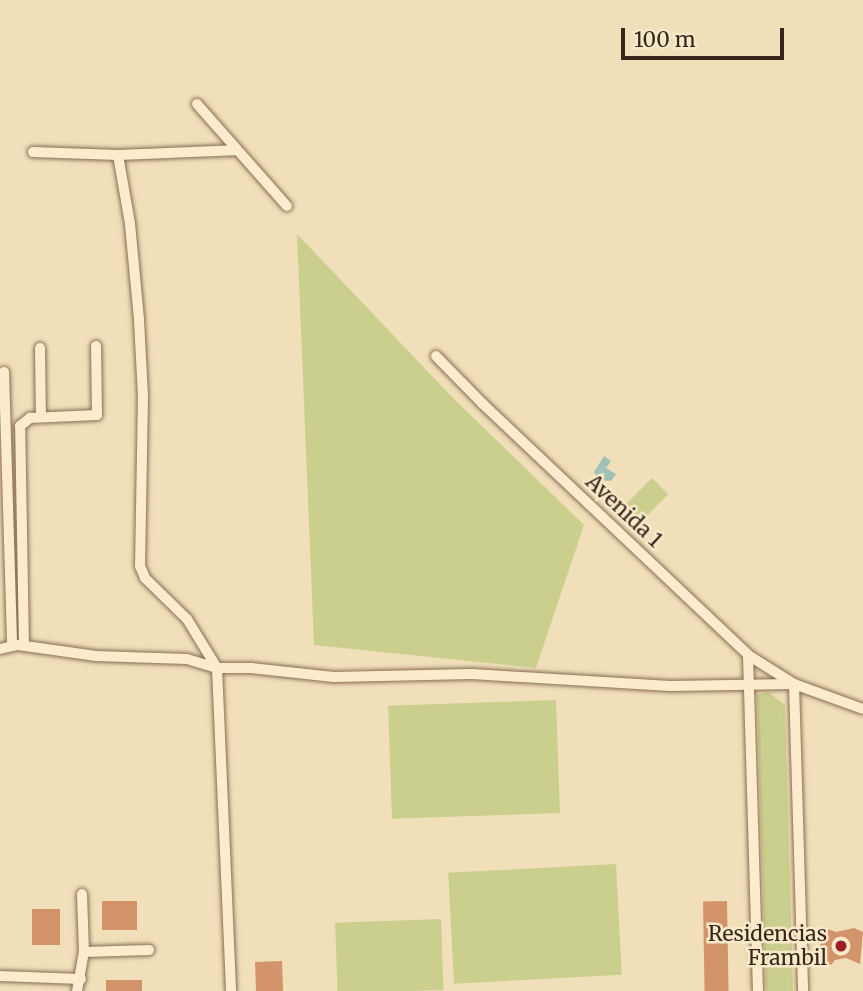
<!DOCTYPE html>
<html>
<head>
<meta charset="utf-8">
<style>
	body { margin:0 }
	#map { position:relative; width:863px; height:991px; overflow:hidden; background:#f1dfba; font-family:Merriweather,serif }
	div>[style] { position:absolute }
	.green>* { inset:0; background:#cacf8e; transform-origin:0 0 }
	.water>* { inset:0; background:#9fc1b6 }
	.building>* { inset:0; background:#d3946c; transform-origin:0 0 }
	.roads { filter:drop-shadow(0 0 2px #896e53) drop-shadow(0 0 2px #896e53) }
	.street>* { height:10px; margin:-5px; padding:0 5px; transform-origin:5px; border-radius:5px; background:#fceccd }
	.dots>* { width:19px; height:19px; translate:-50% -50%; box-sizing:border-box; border:4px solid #f8e9ca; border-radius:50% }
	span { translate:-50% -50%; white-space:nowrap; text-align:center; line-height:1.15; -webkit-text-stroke:5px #f8e9ca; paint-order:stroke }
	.street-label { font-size:21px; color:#37271a }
	.poi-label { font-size:21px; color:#37271a }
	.right { translate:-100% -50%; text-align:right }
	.scale { position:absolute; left:621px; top:28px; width:163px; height:32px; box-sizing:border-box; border:4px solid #37271a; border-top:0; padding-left:9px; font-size:21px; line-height:24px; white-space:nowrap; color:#37271a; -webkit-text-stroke:5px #f8e9ca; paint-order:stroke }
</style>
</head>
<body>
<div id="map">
	<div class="green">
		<div style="clip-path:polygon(297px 234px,454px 399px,584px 525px,536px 668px,314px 645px)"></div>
		<div style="left:652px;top:478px;width:23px;height:40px;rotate:45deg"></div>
		<div style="clip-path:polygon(768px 692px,785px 705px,793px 991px,766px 991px,757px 695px)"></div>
		<div style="left:556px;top:700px;width:113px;height:168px;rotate:88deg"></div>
		<div style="left:616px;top:864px;width:111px;height:168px;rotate:87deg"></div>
		<div style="left:441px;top:919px;width:71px;height:106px;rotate:88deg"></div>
	</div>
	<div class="water">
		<div style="clip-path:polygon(604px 456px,611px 461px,606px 468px,616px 474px,611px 481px,599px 480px,594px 472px)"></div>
	</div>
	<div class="building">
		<div style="left:102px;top:901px;width:35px;height:29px"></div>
		<div style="left:727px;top:901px;width:90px;height:24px;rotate:89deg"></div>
		<div style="left:32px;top:909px;width:28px;height:36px"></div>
		<div style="clip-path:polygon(825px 928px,836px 932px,854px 928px,863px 932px,860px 964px,846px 958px,835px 960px,831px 965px,821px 961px,820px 935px)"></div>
		<div style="left:282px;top:961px;width:30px;height:27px;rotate:88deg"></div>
		<div style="left:106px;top:980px;width:36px;height:11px"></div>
	</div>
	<div class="roads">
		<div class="street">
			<div style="left:197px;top:104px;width:136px;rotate:48.6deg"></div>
			<div style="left:33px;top:152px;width:85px;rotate:2deg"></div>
			<div style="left:118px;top:155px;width:70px;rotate:80.1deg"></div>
			<div style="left:130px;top:224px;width:96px;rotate:84.6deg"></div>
			<div style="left:139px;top:320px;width:76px;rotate:87deg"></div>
			<div style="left:143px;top:396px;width:170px;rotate:91deg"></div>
			<div style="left:140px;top:566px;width:13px;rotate:67deg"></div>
			<div style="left:145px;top:578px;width:59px;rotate:44.3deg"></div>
			<div style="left:187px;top:619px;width:57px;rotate:58.5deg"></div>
			<div style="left:217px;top:668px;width:323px;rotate:87.5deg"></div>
			<div style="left:118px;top:155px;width:117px;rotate:-2.4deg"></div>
			<div style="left:40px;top:348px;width:68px;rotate:89.2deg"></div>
			<div style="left:436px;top:356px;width:67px;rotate:45.6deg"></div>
			<div style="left:483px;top:404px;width:365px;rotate:43.4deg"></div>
			<div style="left:748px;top:655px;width:54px;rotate:32.2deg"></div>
			<div style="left:794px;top:684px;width:73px;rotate:19.9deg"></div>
			<div style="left:4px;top:372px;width:274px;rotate:88.3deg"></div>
			<div style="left:24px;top:646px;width:220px;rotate:-91deg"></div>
			<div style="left:20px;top:426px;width:13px;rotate:-39deg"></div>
			<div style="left:30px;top:418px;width:67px;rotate:-2.6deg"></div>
			<div style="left:97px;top:415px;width:69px;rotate:-90.8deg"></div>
			<div style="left:0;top:649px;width:18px;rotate:-13deg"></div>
			<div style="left:18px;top:645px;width:79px;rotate:8deg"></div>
			<div style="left:96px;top:656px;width:91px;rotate:1.9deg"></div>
			<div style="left:187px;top:659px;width:31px;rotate:17deg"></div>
			<div style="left:217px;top:668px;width:34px"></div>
			<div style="left:251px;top:668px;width:83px;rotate:6.2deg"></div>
			<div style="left:334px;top:677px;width:138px;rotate:-1.2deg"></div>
			<div style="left:472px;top:674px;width:198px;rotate:3.5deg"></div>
			<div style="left:670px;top:686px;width:124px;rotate:-0.9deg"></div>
			<div style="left:748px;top:655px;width:336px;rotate:88.3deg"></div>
			<div style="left:794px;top:684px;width:307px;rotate:88.3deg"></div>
			<div style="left:84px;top:952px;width:65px;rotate:-1.8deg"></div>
			<div style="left:0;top:976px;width:81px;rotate:2.1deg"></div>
			<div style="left:77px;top:991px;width:40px;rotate:-80deg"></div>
			<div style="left:84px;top:952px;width:58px;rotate:-92deg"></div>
		</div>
	</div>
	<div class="dots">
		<div style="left:841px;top:946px;background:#9d1e24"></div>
	</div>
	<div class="street-label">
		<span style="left:624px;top:511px;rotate:43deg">Avenida 1</span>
	</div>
	<div class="poi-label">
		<span class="right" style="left:827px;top:946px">Residencias<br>Frambil</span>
	</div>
	<div class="scale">100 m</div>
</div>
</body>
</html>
